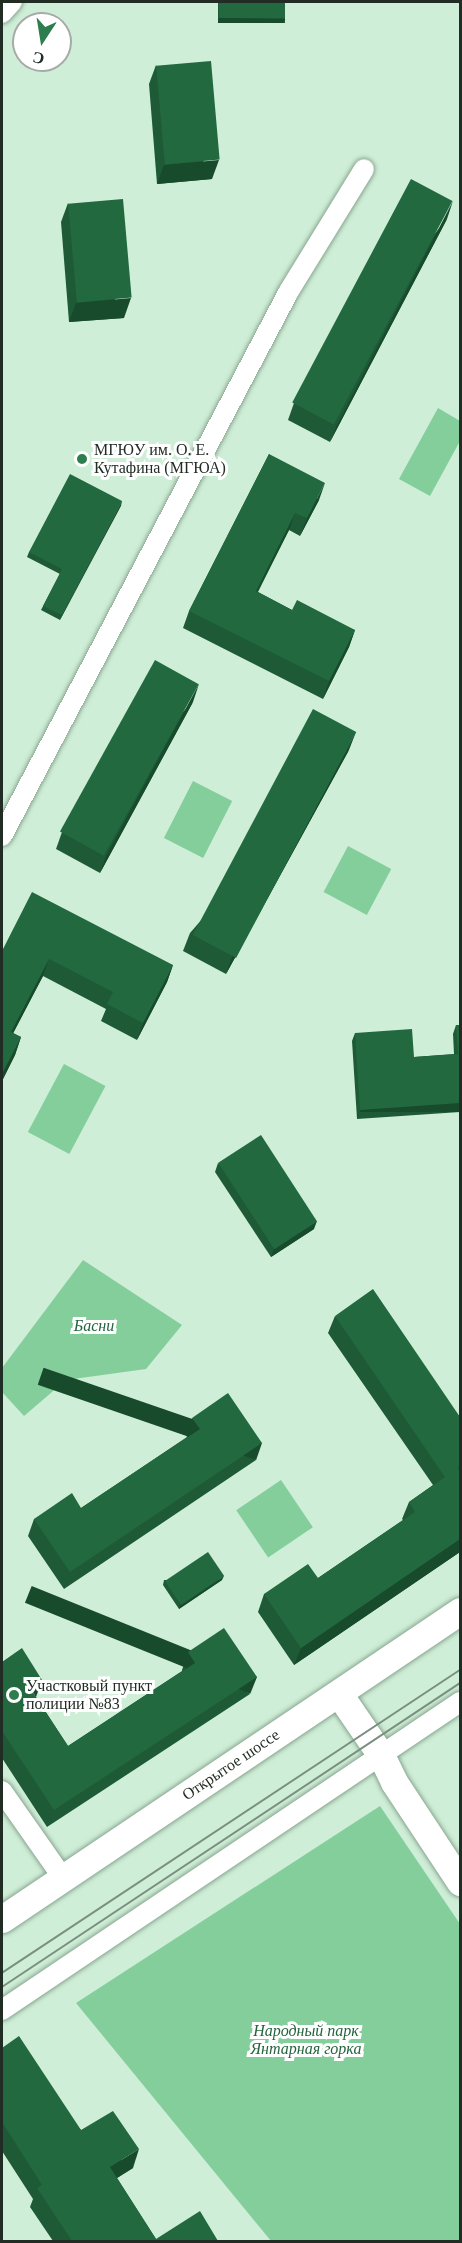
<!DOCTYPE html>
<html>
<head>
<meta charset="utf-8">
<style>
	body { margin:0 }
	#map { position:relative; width:462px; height:2243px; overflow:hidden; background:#cfeed7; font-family:"Times New Roman",serif }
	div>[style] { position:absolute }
	.green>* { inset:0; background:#84ce9c; transform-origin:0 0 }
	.roads { filter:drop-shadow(0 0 2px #88a590) drop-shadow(0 0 2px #88a590) }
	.street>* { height:20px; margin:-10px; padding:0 10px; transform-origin:10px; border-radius:10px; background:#fff }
	.secondary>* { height:27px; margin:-13.5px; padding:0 13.5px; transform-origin:13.5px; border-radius:13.5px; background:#fff }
	.tram>* { height:1.5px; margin:-0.75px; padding:0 0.75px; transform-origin:0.75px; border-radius:0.75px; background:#7a8f7f }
	.wall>* { inset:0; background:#1e5a36; transform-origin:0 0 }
	.shaded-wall>* { inset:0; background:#184a2c; transform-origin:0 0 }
	.building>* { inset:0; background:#23693f; transform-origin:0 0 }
	.dots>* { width:16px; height:16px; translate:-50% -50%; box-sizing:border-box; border:3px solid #fff; border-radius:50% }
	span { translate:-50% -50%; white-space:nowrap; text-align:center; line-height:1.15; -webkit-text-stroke:6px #fff; paint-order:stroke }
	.poi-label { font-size:16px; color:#212c24 }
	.left { translate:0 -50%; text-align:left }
	.park-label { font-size:16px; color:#24643d; font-style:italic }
	.street-label { font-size:16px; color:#212c24 }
	.frame { position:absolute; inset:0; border:3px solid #212c24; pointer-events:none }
	.north { position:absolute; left:12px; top:12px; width:60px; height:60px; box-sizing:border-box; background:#fff; border:2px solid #a6aba7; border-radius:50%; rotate:192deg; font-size:16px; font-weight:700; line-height:24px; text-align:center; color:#212c24 }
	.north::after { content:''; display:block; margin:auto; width:21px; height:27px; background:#2e7d4e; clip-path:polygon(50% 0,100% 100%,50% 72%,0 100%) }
</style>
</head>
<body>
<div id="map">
	<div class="green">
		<div style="clip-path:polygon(438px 408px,460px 421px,460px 441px,430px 496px,399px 479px)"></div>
		<div style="left:193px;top:781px;width:44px;height:64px;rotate:27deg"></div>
		<div style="left:348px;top:846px;width:49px;height:52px;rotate:28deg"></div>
		<div style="left:64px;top:1064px;width:47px;height:77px;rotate:28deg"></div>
		<div style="clip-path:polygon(83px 1260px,182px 1325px,146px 1369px,66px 1380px,24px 1416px,2px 1392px,2px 1368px)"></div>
		<div style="left:281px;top:1480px;width:57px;height:54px;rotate:56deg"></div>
		<div style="clip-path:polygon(380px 1806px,460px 1924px,460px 2241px,271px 2241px,76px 2003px)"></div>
	</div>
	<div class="roads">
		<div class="street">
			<div style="left:2px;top:13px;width:15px;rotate:-48deg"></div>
			<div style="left:2px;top:836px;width:616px;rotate:-62.23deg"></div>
			<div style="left:289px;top:291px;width:143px;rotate:-58.4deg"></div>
			<div style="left:2px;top:1791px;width:106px;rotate:55deg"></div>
			<div style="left:2px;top:2010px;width:552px;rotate:-33.92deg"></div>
		</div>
		<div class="secondary">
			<div style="left:339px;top:1694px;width:74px;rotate:55.5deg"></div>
			<div style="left:381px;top:1755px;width:30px;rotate:64deg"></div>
			<div style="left:394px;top:1782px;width:120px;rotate:56.6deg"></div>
			<div style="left:2px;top:1919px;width:552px;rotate:-33.92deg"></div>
		</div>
	</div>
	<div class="tram">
		<div style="left:2px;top:1973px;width:549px;rotate:-33.49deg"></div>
		<div style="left:2px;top:1987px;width:550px;rotate:-33.57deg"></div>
	</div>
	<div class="wall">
		<div style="left:218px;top:2px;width:67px;height:21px"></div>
		<div style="clip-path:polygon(156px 65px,212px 179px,157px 184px,149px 84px)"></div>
		<div style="clip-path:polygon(68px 203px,124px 318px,69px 322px,61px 222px)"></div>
		<div style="clip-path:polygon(447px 219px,330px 442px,288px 420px,294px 403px)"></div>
		<div style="clip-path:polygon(269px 454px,319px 500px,300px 536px,289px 530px,258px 592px,292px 610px,355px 630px,349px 647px,323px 699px,183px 628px,189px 611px)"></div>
		<div style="clip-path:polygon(122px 501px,60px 620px,41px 610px,60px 574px,27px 557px,29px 552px)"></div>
		<div style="clip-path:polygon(193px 702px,100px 873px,56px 849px,62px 832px)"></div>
		<div style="clip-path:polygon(349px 750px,226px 974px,183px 951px,190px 933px)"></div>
		<div style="clip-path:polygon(2px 951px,173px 965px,167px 982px,137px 1040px,101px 1021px,106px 1009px,43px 976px,13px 1033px,21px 1037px,15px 1055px,2px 1081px)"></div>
		<div style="clip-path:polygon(456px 1025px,460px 1025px,460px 1112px,357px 1119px,352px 1041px,355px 1033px,414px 1057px,454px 1054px,453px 1034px)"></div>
		<div style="clip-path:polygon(218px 1163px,314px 1229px,271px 1257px,215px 1172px)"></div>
		<div style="clip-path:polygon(335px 1316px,460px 1417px,460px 1552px,294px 1665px,258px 1612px,264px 1594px,318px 1578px,403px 1520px,402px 1519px,409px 1502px,433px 1485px,328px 1333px)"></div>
		<div style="clip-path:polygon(192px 1418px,256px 1460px,64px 1589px,28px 1536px,34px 1519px,81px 1508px,187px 1437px,186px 1435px)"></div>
		<div style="clip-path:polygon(164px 1580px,222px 1580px,179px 1609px,163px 1585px)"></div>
		<div style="clip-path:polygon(188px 1652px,250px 1694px,47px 1827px,2px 1758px,2px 1662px,36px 1697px,68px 1746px,182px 1671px,182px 1670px)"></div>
		<div style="clip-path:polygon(2px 2048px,81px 2130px,133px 2168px,117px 2178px,156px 2239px,218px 2241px,53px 2241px,30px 2207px,33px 2199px,2px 2151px)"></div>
	</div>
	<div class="shaded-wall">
		<div style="clip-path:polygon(219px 18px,285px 19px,283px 23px,218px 23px)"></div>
		<div style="clip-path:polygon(219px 160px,212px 179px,157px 184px,164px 165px)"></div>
		<div style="clip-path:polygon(453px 201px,447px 219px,330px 442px,337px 425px)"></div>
		<div style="clip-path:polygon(131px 298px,124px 318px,69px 322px,76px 303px)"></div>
		<div style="clip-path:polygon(325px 483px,319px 500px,300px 536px,307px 518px)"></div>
		<div style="clip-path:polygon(122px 501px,121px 506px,60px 620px,62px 615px)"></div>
		<div style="clip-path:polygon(295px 513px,289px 530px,249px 608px,256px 591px)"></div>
		<div style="clip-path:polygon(355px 630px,349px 647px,323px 699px,329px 681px)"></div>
		<div style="clip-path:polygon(199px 684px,193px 702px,100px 873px,106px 856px)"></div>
		<div style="clip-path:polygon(356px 732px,349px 750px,226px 974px,232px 957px)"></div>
		<div style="clip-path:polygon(49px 959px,43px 976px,5px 1049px,11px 1032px)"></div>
		<div style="clip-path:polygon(173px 965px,167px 982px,137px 1040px,143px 1023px)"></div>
		<div style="clip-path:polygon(21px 1037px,15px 1055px,2px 1081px,2px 1077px,3px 1072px)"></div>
		<div style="left:460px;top:1103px;width:9px;height:100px;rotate:90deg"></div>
		<div style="clip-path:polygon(317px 1221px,314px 1229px,271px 1257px,274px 1248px)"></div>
		<div style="left:262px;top:1443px;width:18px;height:231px;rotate:109deg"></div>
		<div style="clip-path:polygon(460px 1539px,460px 1552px,294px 1665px,301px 1648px)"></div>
		<div style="clip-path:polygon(224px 1576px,222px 1580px,179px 1609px,180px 1604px)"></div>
		<div style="left:257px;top:1677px;width:18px;height:243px;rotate:112deg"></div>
		<div style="clip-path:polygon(42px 1680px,36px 1697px,30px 1688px)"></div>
		<div style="clip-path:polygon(139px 2149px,133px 2168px,104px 2186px,110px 2167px)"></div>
	</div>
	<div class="building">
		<div style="left:219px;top:2px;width:66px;height:16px"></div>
		<div style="left:211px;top:61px;width:99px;height:55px;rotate:85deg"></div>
		<div style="left:411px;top:179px;width:47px;height:253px;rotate:28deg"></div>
		<div style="left:123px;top:199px;width:99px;height:55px;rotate:85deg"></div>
		<div style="clip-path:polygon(269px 454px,325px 483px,307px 518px,295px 513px,256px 591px,292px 610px,297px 600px,355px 630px,329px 681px,189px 611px)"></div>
		<div style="clip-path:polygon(70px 474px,122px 501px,62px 615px,43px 606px,62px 569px,29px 552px)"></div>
		<div style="left:155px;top:660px;width:50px;height:196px;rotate:29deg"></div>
		<div style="left:313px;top:709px;width:49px;height:256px;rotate:28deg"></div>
		<div style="clip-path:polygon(32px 892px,173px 965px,143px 1023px,107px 1004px,113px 992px,49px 959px,11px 1032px,21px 1037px,3px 1072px,2px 1071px,2px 951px)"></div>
		<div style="clip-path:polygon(456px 1025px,460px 1025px,460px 1103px,360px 1110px,355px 1033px,412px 1029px,414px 1057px,458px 1054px)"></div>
		<div style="left:261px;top:1135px;width:103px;height:51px;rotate:57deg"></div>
		<div style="clip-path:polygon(373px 1289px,460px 1417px,460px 1466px,458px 1468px,460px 1472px,460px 1539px,301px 1648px,264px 1594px,308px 1564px,318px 1578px,415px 1512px,409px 1502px,445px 1477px,335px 1316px)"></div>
		<div style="clip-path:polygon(228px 1393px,262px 1443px,70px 1572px,34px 1519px,72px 1493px,81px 1508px,200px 1429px,192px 1418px)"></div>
		<div style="left:208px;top:1552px;width:29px;height:52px;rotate:56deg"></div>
		<div style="clip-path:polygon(224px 1628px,257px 1677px,54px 1810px,2px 1731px,2px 1662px,22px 1648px,42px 1680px,30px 1688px,68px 1746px,195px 1663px,188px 1652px)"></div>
		<div style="clip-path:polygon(19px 2036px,81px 2130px,113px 2111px,139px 2149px,110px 2167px,156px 2239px,200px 2211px,218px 2241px,72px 2241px,37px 2188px,42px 2185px,2px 2122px,2px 2048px)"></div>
	</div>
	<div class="dots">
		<div style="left:82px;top:459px;background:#2e7d4e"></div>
		<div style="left:14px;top:1695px;background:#2e7d4e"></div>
	</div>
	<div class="poi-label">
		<span class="left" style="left:94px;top:459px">МГЮУ им. О. Е.<br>Кутафина (МГЮА)</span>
		<span class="left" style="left:26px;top:1695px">Участковый пункт<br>полиции №83</span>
	</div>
	<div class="park-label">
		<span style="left:94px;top:1326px">Басни</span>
		<span style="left:306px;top:2040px">Народный парк<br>Янтарная горка</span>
	</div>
	<div class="street-label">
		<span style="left:231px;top:1765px;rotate:-34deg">Открытое шоссе</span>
	</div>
	<div class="frame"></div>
	<div class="north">С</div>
</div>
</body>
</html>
